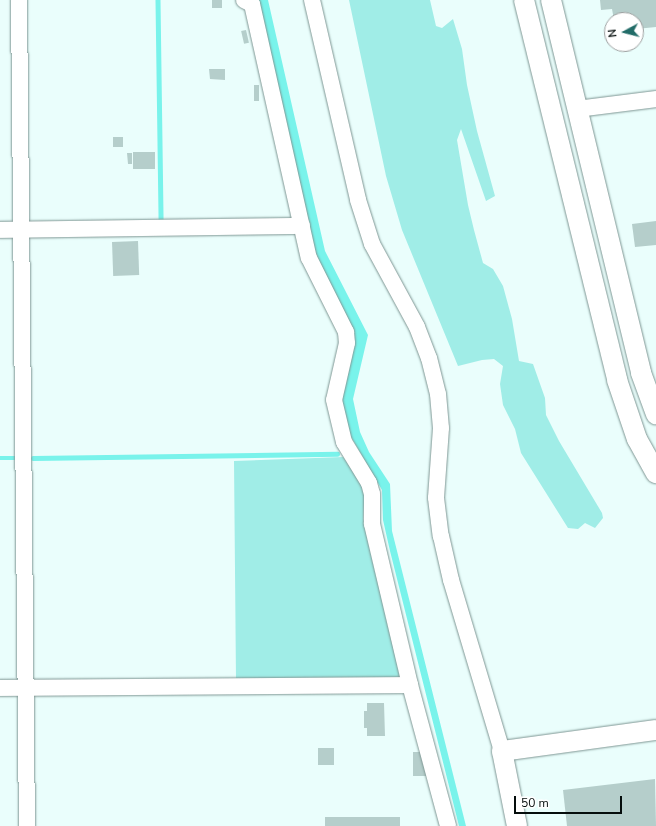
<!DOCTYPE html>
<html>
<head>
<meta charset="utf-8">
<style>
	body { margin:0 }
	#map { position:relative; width:656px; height:826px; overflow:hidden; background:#eafefc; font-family:"Nunito Sans",sans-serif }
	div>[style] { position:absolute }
	.green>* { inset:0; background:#a0ede7 }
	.water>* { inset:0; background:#79f3eb }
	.stream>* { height:4.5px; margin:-2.25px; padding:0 2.25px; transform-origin:2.25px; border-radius:2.25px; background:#79f3eb }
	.building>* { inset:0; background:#b5cecb; transform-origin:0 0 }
	.roads { filter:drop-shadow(0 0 1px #7e9693) drop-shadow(0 0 1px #7e9693) }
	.minor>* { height:16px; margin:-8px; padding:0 8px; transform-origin:8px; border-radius:8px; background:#fff }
	.tertiary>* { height:20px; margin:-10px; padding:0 10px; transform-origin:10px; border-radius:10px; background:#fff }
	span { translate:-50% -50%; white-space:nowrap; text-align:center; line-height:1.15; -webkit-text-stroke:3px #fff; paint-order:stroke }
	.north { position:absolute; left:604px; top:12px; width:40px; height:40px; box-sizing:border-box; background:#fff; border:1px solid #9b9e9e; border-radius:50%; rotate:263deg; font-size:11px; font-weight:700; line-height:16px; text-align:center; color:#050d0c }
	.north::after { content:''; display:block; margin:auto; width:14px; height:18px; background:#226c68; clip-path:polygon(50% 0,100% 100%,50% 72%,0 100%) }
	.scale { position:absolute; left:514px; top:796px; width:108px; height:18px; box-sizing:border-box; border:2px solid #050d0c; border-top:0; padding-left:5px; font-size:12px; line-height:14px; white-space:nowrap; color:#050d0c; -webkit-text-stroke:3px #fff; paint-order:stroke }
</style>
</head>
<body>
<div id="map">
	<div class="green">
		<div style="clip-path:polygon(349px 0,430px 0,436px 26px,442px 28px,453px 19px,462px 49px,467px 85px,477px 131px,495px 196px,486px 201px,461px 129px,457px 140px,468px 205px,474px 230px,483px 263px,493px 269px,503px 286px,512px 319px,519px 361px,533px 364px,545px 398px,546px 415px,559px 441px,602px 513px,603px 518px,595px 528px,585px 523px,578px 529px,568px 528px,521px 453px,515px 429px,503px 405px,500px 384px,503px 366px,494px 359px,482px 360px,458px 366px,402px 230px,386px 176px)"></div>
		<div style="clip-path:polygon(343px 457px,365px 487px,363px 519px,401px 678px,236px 680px,234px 461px)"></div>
	</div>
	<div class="water">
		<div style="clip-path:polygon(256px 0,268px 0,325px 251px,368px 335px,353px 399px,360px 432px,369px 452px,390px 484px,392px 531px,466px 826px,459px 826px,390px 551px,383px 520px,382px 490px,350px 435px,342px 401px,353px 332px,317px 256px,312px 241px)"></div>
	</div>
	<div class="stream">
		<div style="left:158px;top:0;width:220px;rotate:89.2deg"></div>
		<div style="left:0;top:458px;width:17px"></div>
		<div style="left:33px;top:458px;width:304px;rotate:-0.8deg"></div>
	</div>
	<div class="building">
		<div style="left:212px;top:0;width:10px;height:8px"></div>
		<div style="clip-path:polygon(600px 0,656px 0,656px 27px,636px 29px,636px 20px,614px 20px,612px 9px,601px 10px)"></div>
		<div style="left:246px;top:30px;width:13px;height:5px;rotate:77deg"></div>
		<div style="clip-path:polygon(209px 69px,225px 69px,225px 80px,210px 79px)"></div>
		<div style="left:254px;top:85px;width:5px;height:16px"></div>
		<div style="left:113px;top:137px;width:10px;height:10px"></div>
		<div style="left:133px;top:152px;width:22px;height:17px"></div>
		<div style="clip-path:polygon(127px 153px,132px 153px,132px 164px,128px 164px)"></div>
		<div style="clip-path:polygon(656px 221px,656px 245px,635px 247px,632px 224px)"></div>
		<div style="left:138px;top:241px;width:34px;height:26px;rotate:88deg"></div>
		<div style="clip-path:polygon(367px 703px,384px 703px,385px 736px,367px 736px,367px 728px,364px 728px,364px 711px,367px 711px)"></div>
		<div style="left:318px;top:748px;width:16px;height:17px"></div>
		<div style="clip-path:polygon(413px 752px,421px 752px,427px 776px,413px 776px)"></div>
		<div style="clip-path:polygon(655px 779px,656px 826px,567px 826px,563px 790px)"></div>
		<div style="left:325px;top:817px;width:75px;height:9px"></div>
	</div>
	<div class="roads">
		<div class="minor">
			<div style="left:19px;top:0;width:826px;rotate:89.45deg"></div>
			<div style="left:244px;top:0;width:9px;rotate:27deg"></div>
			<div style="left:252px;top:4px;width:260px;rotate:77.4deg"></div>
			<div style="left:309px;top:258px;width:83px;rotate:63.4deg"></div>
			<div style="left:346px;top:332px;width:11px;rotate:85deg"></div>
			<div style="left:347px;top:343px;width:58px;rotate:102.8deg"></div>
			<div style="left:334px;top:400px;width:43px;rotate:76.6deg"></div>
			<div style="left:344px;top:442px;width:48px;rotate:58.6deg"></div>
			<div style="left:369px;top:483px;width:11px;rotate:75deg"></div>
			<div style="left:372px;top:494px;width:30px;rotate:90deg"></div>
			<div style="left:372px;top:524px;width:165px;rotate:76.7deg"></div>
			<div style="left:410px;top:685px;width:146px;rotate:74.9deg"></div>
			<div style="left:312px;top:0;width:205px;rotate:77deg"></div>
			<div style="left:358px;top:200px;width:46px;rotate:72.3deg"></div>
			<div style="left:372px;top:244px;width:94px;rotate:61.5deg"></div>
			<div style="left:417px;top:327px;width:33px;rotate:69deg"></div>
			<div style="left:429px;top:358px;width:37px;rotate:76deg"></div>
			<div style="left:438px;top:394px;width:34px;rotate:85deg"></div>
			<div style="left:441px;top:428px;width:70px;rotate:94.1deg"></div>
			<div style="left:436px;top:498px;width:38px;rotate:83deg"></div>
			<div style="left:441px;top:536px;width:45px;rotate:77.2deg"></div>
			<div style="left:451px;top:580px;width:178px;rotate:73.4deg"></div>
			<div style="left:577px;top:109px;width:80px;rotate:-7.2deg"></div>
			<div style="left:0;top:230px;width:302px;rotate:-0.8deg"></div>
			<div style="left:0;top:688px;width:410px;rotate:-0.4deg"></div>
		</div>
		<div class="tertiary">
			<div style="left:524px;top:0;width:391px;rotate:76.2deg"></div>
			<div style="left:617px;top:380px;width:62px;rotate:71.3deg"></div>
			<div style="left:637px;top:439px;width:39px;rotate:61deg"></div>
			<div style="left:551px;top:0;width:384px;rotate:76.4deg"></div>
			<div style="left:641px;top:373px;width:44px;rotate:69.9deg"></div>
			<div style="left:517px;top:826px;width:76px;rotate:-101.3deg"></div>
			<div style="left:502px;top:751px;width:155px;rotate:-7.8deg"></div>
		</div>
	</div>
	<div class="north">N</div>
	<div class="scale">50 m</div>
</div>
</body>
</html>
